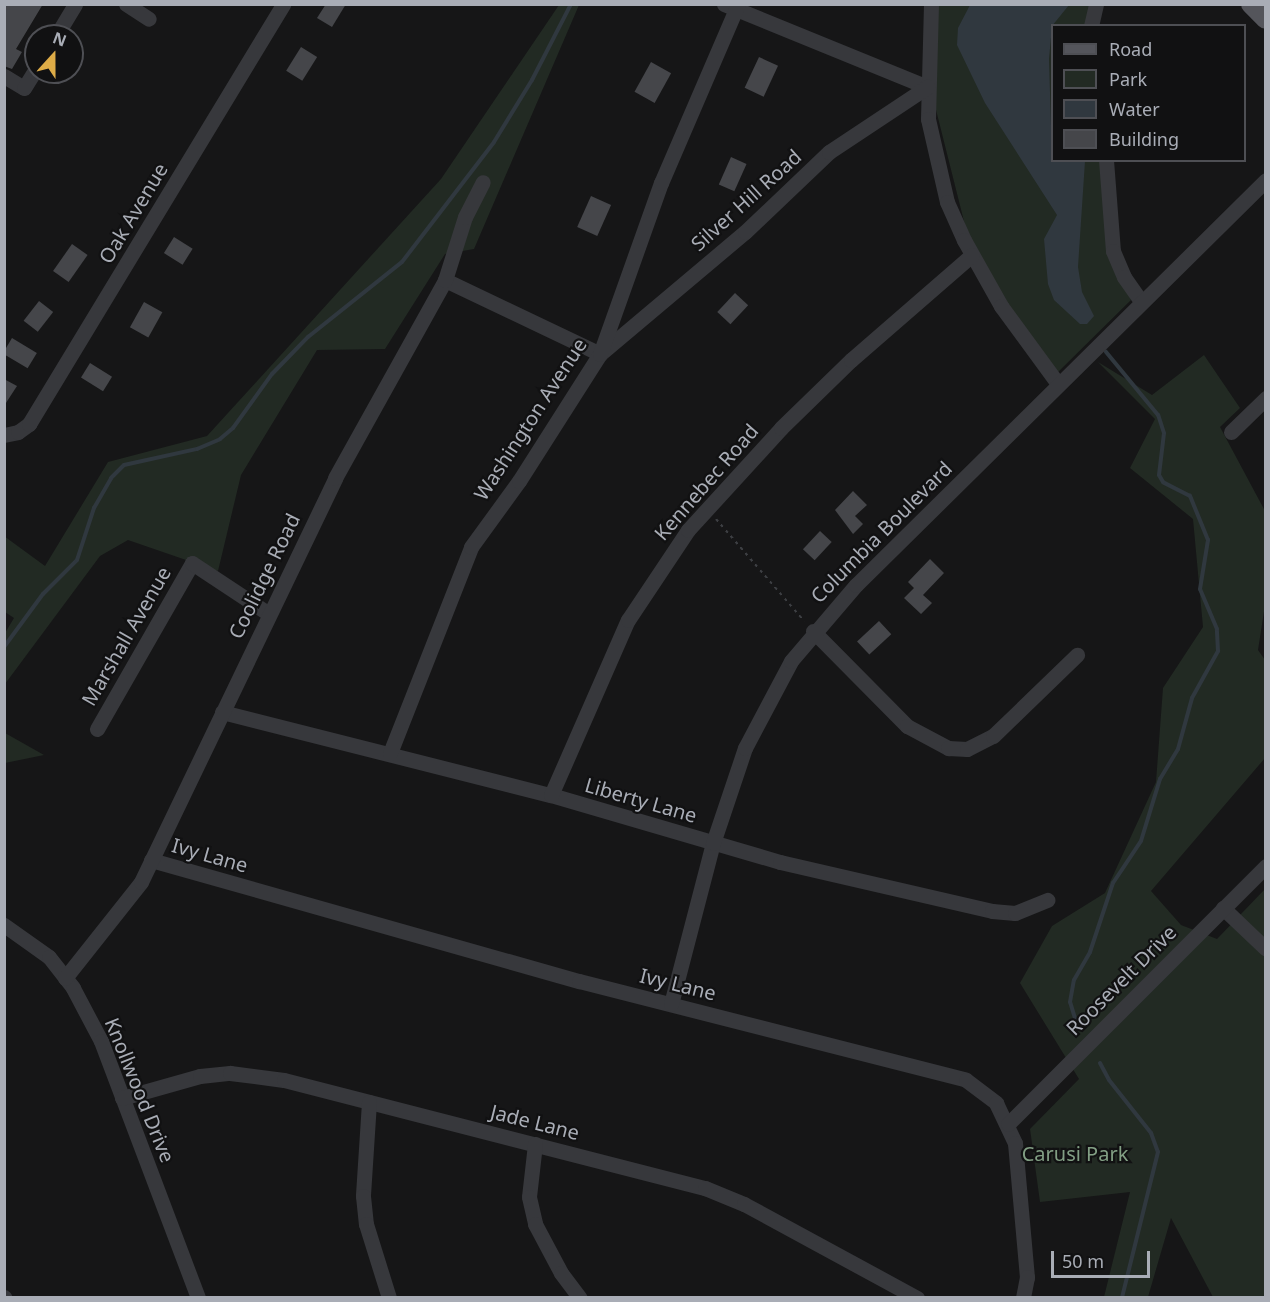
<!DOCTYPE html>
<html>
<head>
<meta charset="utf-8">
<style>
	body { margin:0 }
	#map { position:relative; width:1270px; height:1302px; overflow:hidden; background:#161617; font-family:"Noto Sans",sans-serif }
	div>[style] { position:absolute }
	.green>* { inset:0; background:#222a23 }
	.water>* { inset:0; background:#30383f }
	.stream>* { height:4px; margin:-2px; padding:0 2px; transform-origin:2px; border-radius:2px; background:#30383f }
	.building>* { inset:0; background:#45464a; transform-origin:0 0 }
	.path>* { height:2px; margin-top:-1px; transform-origin:0; background:repeating-linear-gradient(90deg,#3d3f43 0 3px,transparent 0 7.5px) }
	.minor>* { height:15px; margin:-7.5px; padding:0 7.5px; transform-origin:7.5px; border-radius:7.5px; background:#37383c }
	.major>* { height:20px; margin:-10px; padding:0 10px; transform-origin:10px; border-radius:10px; background:#54555b }
	span { translate:-50% -50%; white-space:nowrap; text-align:center; line-height:1.15; -webkit-text-stroke:4.5px #111112; paint-order:stroke }
	.street-label { font-size:20px; color:#a9adb6 }
	.park-label { font-size:20px; color:#829f84 }
	.frame { position:absolute; inset:0; border:6px solid #a9adb6; pointer-events:none }
	.legend { position:absolute; left:1051px; top:24px; width:195px; height:138px; box-sizing:border-box; background:#111112; border:2px solid #4e4f54; margin:0; padding:8px 10px; list-style:none; font-size:18px; color:#a9adb6 }
	.legend li { display:flex; align-items:center; gap:12px; height:30px }
	.legend b { width:30px; border:2px solid #4e4f54 }
	.north { position:absolute; left:24px; top:24px; width:60px; height:60px; box-sizing:border-box; background:#111112; border:2px solid #4e4f54; border-radius:50%; rotate:21deg; font-size:16px; font-weight:700; line-height:24px; text-align:center; color:#a9adb6 }
	.north::after { content:''; display:block; margin:auto; width:21px; height:27px; background:#deac47; clip-path:polygon(50% 0,100% 100%,50% 72%,0 100%) }
	.scale { position:absolute; left:1051px; top:1251px; width:99px; height:27px; box-sizing:border-box; border:3px solid #a9adb6; border-top:0; padding-left:8px; font-size:18px; line-height:21px; white-space:nowrap; color:#a9adb6; -webkit-text-stroke:4px #111112; paint-order:stroke }
</style>
</head>
<body>
<div id="map">
	<div class="green">
		<div style="clip-path:polygon(559px 5px,579px 5px,474px 249px,445px 254px,385px 349px,317px 350px,241px 475px,218px 571px,128px 540px,100px 556px,5px 684px,5px 633px,14px 618px,5px 612px,4px 536px,45px 566px,108px 462px,207px 436px,441px 179px)"></div>
		<div style="clip-path:polygon(937px 5px,1099px 5px,1095px 25px,1052px 26px,1052px 160px,1103px 161px,1108px 244px,1131px 300px,1051px 379px,973px 257px,927px 74px)"></div>
		<div style="clip-path:polygon(1204px 355px,1240px 408px,1220px 427px,1265px 511px,1265px 605px,1258px 650px,1265px 660px,1265px 758px,1151px 891px,1181px 925px,1217px 939px,1265px 889px,1265px 1297px,1213px 1297px,1171px 1218px,1148px 1297px,1104px 1297px,1130px 1192px,1040px 1202px,1030px 1129px,1079px 1079px,1020px 983px,1052px 926px,1105px 893px,1156px 782px,1163px 688px,1203px 627px,1193px 519px,1130px 468px,1155px 419px,1098px 362px,1152px 395px)"></div>
		<div style="clip-path:polygon(4px 733px,5px 733px,44px 755px,5px 763px)"></div>
	</div>
	<div class="water">
		<div style="clip-path:polygon(970px 5px,1069px 5px,1052px 26px,1049px 59px,1052px 160px,1085px 161px,1078px 267px,1082px 292px,1094px 316px,1087px 324px,1080px 324px,1054px 300px,1048px 284px,1044px 239px,1057px 215px,985px 103px,957px 45px,958px 28px)"></div>
	</div>
	<div class="stream">
		<div style="left:4px;top:647px;width:66px;rotate:-53.7deg"></div>
		<div style="left:43px;top:594px;width:48px;rotate:-45deg"></div>
		<div style="left:77px;top:560px;width:55px;rotate:-71.9deg"></div>
		<div style="left:94px;top:508px;width:34px;rotate:-60deg"></div>
		<div style="left:111px;top:478px;width:18px;rotate:-45deg"></div>
		<div style="left:124px;top:465px;width:75px;rotate:-12.4deg"></div>
		<div style="left:197px;top:449px;width:25px;rotate:-23deg"></div>
		<div style="left:220px;top:439px;width:17px;rotate:-40deg"></div>
		<div style="left:233px;top:428px;width:67px;rotate:-54.2deg"></div>
		<div style="left:272px;top:374px;width:52px;rotate:-45.8deg"></div>
		<div style="left:308px;top:337px;width:120px;rotate:-38.6deg"></div>
		<div style="left:402px;top:262px;width:151px;rotate:-52.5deg"></div>
		<div style="left:494px;top:142px;width:73px;rotate:-58.5deg"></div>
		<div style="left:532px;top:80px;width:85px;rotate:-62.8deg"></div>
		<div style="left:1078px;top:1028px;width:27px;rotate:-107deg"></div>
		<div style="left:1070px;top:1002px;width:22px;rotate:-80deg"></div>
		<div style="left:1074px;top:980px;width:32px;rotate:-60deg"></div>
		<div style="left:1090px;top:952px;width:73px;rotate:-71.6deg"></div>
		<div style="left:1113px;top:883px;width:50px;rotate:-56.3deg"></div>
		<div style="left:1141px;top:841px;width:65px;rotate:-73deg"></div>
		<div style="left:1160px;top:779px;width:35px;rotate:-59deg"></div>
		<div style="left:1178px;top:749px;width:53px;rotate:-74.6deg"></div>
		<div style="left:1192px;top:698px;width:54px;rotate:-61deg"></div>
		<div style="left:1218px;top:651px;width:22px;rotate:-93deg"></div>
		<div style="left:1217px;top:629px;width:43px;rotate:-113deg"></div>
		<div style="left:1200px;top:589px;width:50px;rotate:-80.7deg"></div>
		<div style="left:1208px;top:540px;width:48px;rotate:-112.2deg"></div>
		<div style="left:1190px;top:496px;width:30px;rotate:-153deg"></div>
		<div style="left:1163px;top:482px;width:8px;rotate:-120deg"></div>
		<div style="left:1159px;top:475px;width:42px;rotate:-83.2deg"></div>
		<div style="left:1164px;top:433px;width:19px;rotate:-108deg"></div>
		<div style="left:1158px;top:415px;width:82px;rotate:-129.5deg"></div>
		<div style="left:1100px;top:1063px;width:19px;rotate:62deg"></div>
		<div style="left:1109px;top:1080px;width:68px;rotate:51.6deg"></div>
		<div style="left:1151px;top:1133px;width:20px;rotate:70deg"></div>
		<div style="left:1158px;top:1152px;width:150px;rotate:103.9deg"></div>
	</div>
	<div class="building">
		<div style="clip-path:polygon(4px 4px,43px 4px,16px 49px,22px 52px,12px 69px,4px 66px)"></div>
		<div style="clip-path:polygon(326px 4px,346px 4px,332px 27px,317px 18px)"></div>
		<div style="left:301px;top:47px;width:19px;height:28px;rotate:32deg"></div>
		<div style="left:759px;top:57px;width:21px;height:34px;rotate:25deg"></div>
		<div style="left:651px;top:62px;width:23px;height:34px;rotate:29deg"></div>
		<div style="left:731px;top:157px;width:17px;height:30px;rotate:24deg"></div>
		<div style="left:591px;top:196px;width:22px;height:34px;rotate:24deg"></div>
		<div style="left:174px;top:237px;width:22px;height:19px;rotate:32deg"></div>
		<div style="left:72px;top:244px;width:19px;height:33px;rotate:35deg"></div>
		<div style="left:735px;top:293px;width:18px;height:26px;rotate:43deg"></div>
		<div style="left:39px;top:301px;width:18px;height:25px;rotate:38deg"></div>
		<div style="left:144px;top:302px;width:21px;height:29px;rotate:29deg"></div>
		<div style="left:12px;top:338px;width:29px;height:18px;rotate:31deg"></div>
		<div style="left:90px;top:363px;width:26px;height:17px;rotate:32deg"></div>
		<div style="clip-path:polygon(4px 379px,17px 386px,4px 406px)"></div>
		<div style="clip-path:polygon(853px 491px,867px 505px,855px 516px,863px 524px,853px 534px,835px 510px)"></div>
		<div style="left:820px;top:531px;width:16px;height:25px;rotate:43deg"></div>
		<div style="clip-path:polygon(930px 559px,944px 573px,923px 595px,932px 603px,921px 614px,904px 598px,914px 588px,908px 582px)"></div>
		<div style="left:879px;top:621px;width:18px;height:30px;rotate:47deg"></div>
	</div>
	<div class="path">
		<div style="left:716px;top:519px;width:135px;rotate:49.2deg"></div>
	</div>
	<div class="minor">
		<div style="left:126px;top:4px;width:27px;rotate:33deg"></div>
		<div style="left:724px;top:4px;width:219px;rotate:22.2deg"></div>
		<div style="left:931px;top:4px;width:115px;rotate:91.5deg"></div>
		<div style="left:928px;top:119px;width:85px;rotate:77.1deg"></div>
		<div style="left:947px;top:202px;width:42px;rotate:65.9deg"></div>
		<div style="left:964px;top:240px;width:76px;rotate:60.7deg"></div>
		<div style="left:1001px;top:306px;width:97px;rotate:53.8deg"></div>
		<div style="left:1091px;top:26px;width:23px;rotate:-77deg"></div>
		<div style="left:56px;top:36px;width:37px;rotate:-59deg"></div>
		<div style="left:4px;top:76px;width:23px;rotate:31deg"></div>
		<div style="left:24px;top:88px;width:22px;rotate:-58deg"></div>
		<div style="left:1106px;top:160px;width:91px;rotate:85.6deg"></div>
		<div style="left:1113px;top:251px;width:28px;rotate:67deg"></div>
		<div style="left:1124px;top:277px;width:29px;rotate:55deg"></div>
		<div style="left:445px;top:280px;width:172px;rotate:25.5deg"></div>
		<div style="left:600px;top:354px;width:189px;rotate:-40.1deg"></div>
		<div style="left:745px;top:232px;width:116px;rotate:-43.6deg"></div>
		<div style="left:829px;top:152px;width:118px;rotate:-33.6deg"></div>
		<div style="left:1231px;top:432px;width:49px;rotate:-44.2deg"></div>
		<div style="left:4px;top:435px;width:14px;rotate:-12deg"></div>
		<div style="left:18px;top:432px;width:14px;rotate:-36deg"></div>
		<div style="left:29px;top:424px;width:491px;rotate:-58.8deg"></div>
		<div style="left:813px;top:631px;width:134px;rotate:45.3deg"></div>
		<div style="left:907px;top:726px;width:47px;rotate:28.2deg"></div>
		<div style="left:948px;top:748px;width:19px;rotate:3deg"></div>
		<div style="left:967px;top:749px;width:29px;rotate:-27deg"></div>
		<div style="left:993px;top:736px;width:117px;rotate:-44deg"></div>
		<div style="left:222px;top:712px;width:339px;rotate:14.2deg"></div>
		<div style="left:551px;top:795px;width:239px;rotate:16.3deg"></div>
		<div style="left:780px;top:862px;width:218px;rotate:13deg"></div>
		<div style="left:992px;top:911px;width:23px;rotate:5deg"></div>
		<div style="left:1015px;top:913px;width:35px;rotate:-22deg"></div>
		<div style="left:97px;top:729px;width:191px;rotate:-60.2deg"></div>
		<div style="left:192px;top:563px;width:92px;rotate:33.5deg"></div>
		<div style="left:390px;top:753px;width:221px;rotate:-68.5deg"></div>
		<div style="left:471px;top:547px;width:82px;rotate:-54deg"></div>
		<div style="left:519px;top:481px;width:151px;rotate:-57.5deg"></div>
		<div style="left:600px;top:354px;width:182px;rotate:-70.4deg"></div>
		<div style="left:661px;top:183px;width:195px;rotate:-66.7deg"></div>
		<div style="left:551px;top:795px;width:191px;rotate:-66.3deg"></div>
		<div style="left:628px;top:620px;width:108px;rotate:-56.3deg"></div>
		<div style="left:688px;top:530px;width:138px;rotate:-47.6deg"></div>
		<div style="left:781px;top:428px;width:98px;rotate:-44.2deg"></div>
		<div style="left:851px;top:360px;width:160px;rotate:-41deg"></div>
		<div style="left:151px;top:860px;width:445px;rotate:15.8deg"></div>
		<div style="left:579px;top:981px;width:399px;rotate:14.3deg"></div>
		<div style="left:966px;top:1080px;width:38px;rotate:37deg"></div>
		<div style="left:996px;top:1103px;width:44px;rotate:64.6deg"></div>
		<div style="left:1015px;top:1143px;width:135px;rotate:84.9deg"></div>
		<div style="left:1027px;top:1277px;width:21px;rotate:101deg"></div>
		<div style="left:1223px;top:908px;width:59px;rotate:43.6deg"></div>
		<div style="left:4px;top:925px;width:55px;rotate:35.4deg"></div>
		<div style="left:49px;top:957px;width:39px;rotate:52deg"></div>
		<div style="left:73px;top:988px;width:60px;rotate:62.2deg"></div>
		<div style="left:101px;top:1041px;width:275px;rotate:69.3deg"></div>
		<div style="left:65px;top:978px;width:122px;rotate:-51.6deg"></div>
		<div style="left:141px;top:882px;width:448px;rotate:-64.3deg"></div>
		<div style="left:335px;top:478px;width:227px;rotate:-60.9deg"></div>
		<div style="left:445px;top:280px;width:66px;rotate:-72.4deg"></div>
		<div style="left:465px;top:217px;width:39px;rotate:-63deg"></div>
		<div style="left:671px;top:1004px;width:166px;rotate:-75.4deg"></div>
		<div style="left:713px;top:843px;width:100px;rotate:-71.4deg"></div>
		<div style="left:745px;top:748px;width:98px;rotate:-62.1deg"></div>
		<div style="left:791px;top:661px;width:100px;rotate:-49.5deg"></div>
		<div style="left:856px;top:585px;width:576px;rotate:-44.65deg"></div>
		<div style="left:122px;top:1098px;width:81px;rotate:-15.8deg"></div>
		<div style="left:200px;top:1076px;width:30px;rotate:-6deg"></div>
		<div style="left:230px;top:1073px;width:54px;rotate:7.4deg"></div>
		<div style="left:284px;top:1080px;width:435px;rotate:14.4deg"></div>
		<div style="left:705px;top:1188px;width:42px;rotate:22.3deg"></div>
		<div style="left:744px;top:1204px;width:197px;rotate:28.5deg"></div>
		<div style="left:369px;top:1102px;width:94px;rotate:93.7deg"></div>
		<div style="left:363px;top:1196px;width:28px;rotate:84deg"></div>
		<div style="left:366px;top:1224px;width:77px;rotate:72.7deg"></div>
		<div style="left:1008px;top:1124px;width:365px;rotate:-45deg"></div>
		<div style="left:535px;top:1144px;width:53px;rotate:96.5deg"></div>
		<div style="left:529px;top:1197px;width:28px;rotate:77deg"></div>
		<div style="left:535px;top:1224px;width:55px;rotate:62deg"></div>
		<div style="left:561px;top:1273px;width:31px;rotate:53deg"></div>
		<div style="left:4px;top:1297px;width:1px;rotate:45deg"></div>
	</div>
	<div class="major">
		<div style="left:1251px;top:4px;width:21px;rotate:45deg"></div>
	</div>
	<div class="street-label">
		<span style="left:746px;top:200px;rotate:-42deg">Silver Hill Road</span>
		<span style="left:133px;top:213px;rotate:-59deg">Oak Avenue</span>
		<span style="left:530px;top:419px;rotate:-57deg">Washington Avenue</span>
		<span style="left:706px;top:482px;rotate:-49deg">Kennebec Road</span>
		<span style="left:881px;top:532px;rotate:-45deg">Columbia Boulevard</span>
		<span style="left:264px;top:576px;rotate:-64deg">Coolidge Road</span>
		<span style="left:126px;top:636px;rotate:-60deg">Marshall Avenue</span>
		<span style="left:641px;top:800px;rotate:16deg">Liberty Lane</span>
		<span style="left:210px;top:855px;rotate:16deg">Ivy Lane</span>
		<span style="left:1121px;top:980px;rotate:-45deg">Roosevelt Drive</span>
		<span style="left:678px;top:984px;rotate:14deg">Ivy Lane</span>
		<span style="left:140px;top:1090px;rotate:68deg">Knollwood Drive</span>
		<span style="left:535px;top:1122px;rotate:14deg">Jade Lane</span>
	</div>
	<div class="park-label">
		<span style="left:1075px;top:1153px">Carusi Park</span>
	</div>
	<div class="frame"></div>
	<ul class="legend">
	<li><b style="height:8px;background:#54555b"></b>Road</li>
	<li><b style="height:16px;background:#222a23"></b>Park</li>
	<li><b style="height:16px;background:#30383f"></b>Water</li>
	<li><b style="height:16px;background:#45464a"></b>Building</li>
	</ul>
	<div class="north">N</div>
	<div class="scale">50 m</div>
</div>
</body>
</html>
